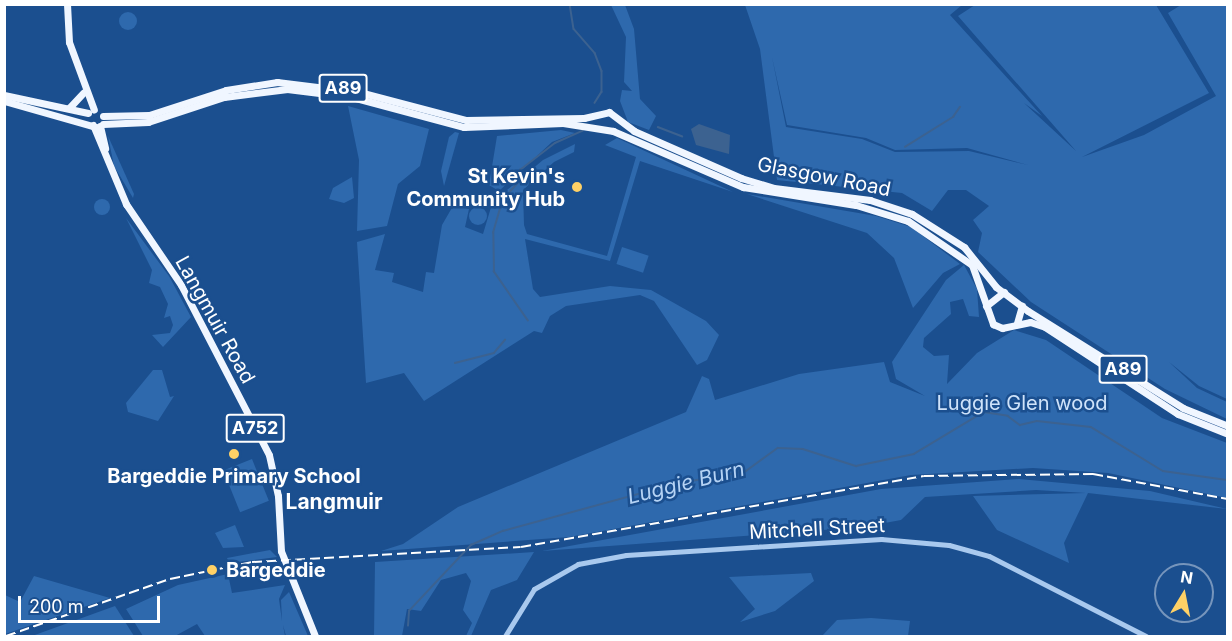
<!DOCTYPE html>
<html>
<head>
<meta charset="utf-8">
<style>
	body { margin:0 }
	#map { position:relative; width:1232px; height:641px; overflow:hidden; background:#1b4f8f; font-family:Inter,sans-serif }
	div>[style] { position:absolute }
	.green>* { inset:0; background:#2e69ad; transform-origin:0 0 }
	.round { border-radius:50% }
	.water>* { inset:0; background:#3c6290 }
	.stream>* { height:1.5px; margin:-0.75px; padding:0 0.75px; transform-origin:0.75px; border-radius:0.75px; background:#3c6290 }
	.minor>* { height:5px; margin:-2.5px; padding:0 2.5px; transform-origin:2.5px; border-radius:2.5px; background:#a9c9ee }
	.major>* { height:7px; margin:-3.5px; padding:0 3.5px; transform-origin:3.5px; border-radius:3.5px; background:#f0f6ff }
	.rail>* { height:1.5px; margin-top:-0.75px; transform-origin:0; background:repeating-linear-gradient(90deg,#fff 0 10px,transparent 0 14.5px) }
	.dots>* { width:16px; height:16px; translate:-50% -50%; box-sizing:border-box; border:3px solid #1b4f8f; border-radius:50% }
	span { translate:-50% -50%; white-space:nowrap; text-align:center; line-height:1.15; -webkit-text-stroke:5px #1b4f8f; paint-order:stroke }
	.shield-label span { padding:2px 4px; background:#1b4f8f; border:2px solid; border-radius:4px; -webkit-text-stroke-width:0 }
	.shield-label { font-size:18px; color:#fff; font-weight:700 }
	.poi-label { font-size:20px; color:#fff; font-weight:700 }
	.right { translate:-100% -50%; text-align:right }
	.left { translate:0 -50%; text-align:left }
	.street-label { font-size:20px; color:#fff }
	.park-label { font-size:20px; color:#cfe3fa }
	.water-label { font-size:21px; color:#b5d3f5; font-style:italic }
	.neighbourhood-label { font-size:21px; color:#fff; font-weight:700 }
	.frame { position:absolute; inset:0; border:6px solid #fff; pointer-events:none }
	.north { position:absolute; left:1154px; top:563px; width:60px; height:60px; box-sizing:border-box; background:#1b4f8f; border:2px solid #7695bc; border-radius:50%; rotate:10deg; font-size:16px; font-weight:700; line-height:24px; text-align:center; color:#fff }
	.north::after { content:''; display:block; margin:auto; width:21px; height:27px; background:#ffd166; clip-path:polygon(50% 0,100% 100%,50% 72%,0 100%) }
	.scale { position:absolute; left:18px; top:596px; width:142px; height:27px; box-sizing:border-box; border:3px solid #fff; border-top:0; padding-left:8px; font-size:18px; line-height:21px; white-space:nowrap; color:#fff; -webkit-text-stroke:4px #1b4f8f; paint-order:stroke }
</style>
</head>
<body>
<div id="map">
	<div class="green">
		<div style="clip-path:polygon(611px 5px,625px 5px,634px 29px,640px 99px,656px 116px,649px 130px,628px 122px,620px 101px,622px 90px,632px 91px,624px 82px,626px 37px)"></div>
		<div style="clip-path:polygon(evenodd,745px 5px,962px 5px,950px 15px,1042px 116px,1024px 103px,1076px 151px,958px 16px,975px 5px,1156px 5px,1209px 93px,1082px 157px,1144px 135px,1216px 96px,1168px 13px,1181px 5px,1227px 5px,1227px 399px,1199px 386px,1169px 362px,1197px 388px,1227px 402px,1227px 419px,1165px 389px,1031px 302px,978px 252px,982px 233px,973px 220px,989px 206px,966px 190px,948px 190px,932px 211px,902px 193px,777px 180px,760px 49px,745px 5px,772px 57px,787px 125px,866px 138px,895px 150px,967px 148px,1028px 165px,969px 151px,895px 152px,862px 139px,786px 127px,772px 57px)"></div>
		<div class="round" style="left:119px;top:12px;width:18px;height:18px"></div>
		<div style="clip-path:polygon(348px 106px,429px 129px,420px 166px,398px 184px,387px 226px,357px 231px,359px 160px)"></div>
		<div style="clip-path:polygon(561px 130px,575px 133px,552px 142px,499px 191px,489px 185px,497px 136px)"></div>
		<div style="clip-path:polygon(455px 132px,459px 133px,444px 186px,441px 171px,449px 137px)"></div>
		<div style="clip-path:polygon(108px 136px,134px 194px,133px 198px,114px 166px)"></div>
		<div style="clip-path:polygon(617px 138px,733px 192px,640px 161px,610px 261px,525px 239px,533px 289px,540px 297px,610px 286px,651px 290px,706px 321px,719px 335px,707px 360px,697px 365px,654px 301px,640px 295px,566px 306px,550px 316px,542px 333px,534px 331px,424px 401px,404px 373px,366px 383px,357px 242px,385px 234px,375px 270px,394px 273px,392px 282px,423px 292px,426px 272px,434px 273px,442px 225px,453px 206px,469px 209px,465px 227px,483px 234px,495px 194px,501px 195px,543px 160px,575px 144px,574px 152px,554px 162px,523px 190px,524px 225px,527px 234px,607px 256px,636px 157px,605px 145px)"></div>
		<div style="clip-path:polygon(352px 177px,354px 198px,344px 203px,329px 199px,333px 188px)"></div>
		<div style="clip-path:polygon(747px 194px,876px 216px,911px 227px,960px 264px,943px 273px,913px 308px,894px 258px,867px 233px)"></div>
		<div class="round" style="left:94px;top:199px;width:16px;height:16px"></div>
		<div class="round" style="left:469px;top:207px;width:18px;height:18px"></div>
		<div style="clip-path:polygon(126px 218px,169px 276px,191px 317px,163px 347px,152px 335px,170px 333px,173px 325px,170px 316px,164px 318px,168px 304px,160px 287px,149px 283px,152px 270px)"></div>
		<div style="left:622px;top:247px;width:28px;height:18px;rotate:18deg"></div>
		<div style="clip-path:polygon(964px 265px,977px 289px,979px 317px,969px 316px,963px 299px,950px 302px,951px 314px,924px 338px,923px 347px,934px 356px,949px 355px,947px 384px,977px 353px,1014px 330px,1046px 340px,1162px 418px,1227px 443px,1227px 498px,1108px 473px,1033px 468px,911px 475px,569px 537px,381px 551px,403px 544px,458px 507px,686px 412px,702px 376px,709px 379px,715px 400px,799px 374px,884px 362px,890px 382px,925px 396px,896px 379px,892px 362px,946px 280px)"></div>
		<div style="clip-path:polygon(153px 370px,162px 370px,170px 397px,174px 396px,158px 421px,128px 412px,126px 403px)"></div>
		<div style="left:252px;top:459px;width:45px;height:31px;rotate:68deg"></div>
		<div style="clip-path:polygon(1019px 479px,1150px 491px,1227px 509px,1088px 493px,1064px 543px,1069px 563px,997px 530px,973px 496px,1086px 493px,1036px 490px,925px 497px,901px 520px,863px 527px,542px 551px,881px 489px)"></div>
		<div style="clip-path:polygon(235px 525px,244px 547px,223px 548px,215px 533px)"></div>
		<div style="clip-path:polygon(270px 550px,277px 557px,229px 563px,227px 558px)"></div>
		<div style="clip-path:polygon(534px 552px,517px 580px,491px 590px,471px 636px,466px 636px,472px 623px,463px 610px,471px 581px,466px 573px,441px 580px,421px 611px,407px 609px,402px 636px,374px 636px,375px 562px)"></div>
		<div style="clip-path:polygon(811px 573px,814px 581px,775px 611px,740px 622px,755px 609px,729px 577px)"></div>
		<div style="clip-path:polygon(228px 574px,232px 593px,285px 585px,279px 599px,282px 621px,281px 600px,289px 592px,308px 636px,286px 636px,283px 625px,285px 636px,205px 636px,197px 624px,175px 636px,143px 636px,126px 609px,178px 585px)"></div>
		<div style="clip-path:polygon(34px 576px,110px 598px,5px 634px,5px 595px,20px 602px)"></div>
		<div style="clip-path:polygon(115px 606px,134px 636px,32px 636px)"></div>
		<div style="clip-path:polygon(871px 618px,910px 621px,908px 636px,822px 636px,837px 620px)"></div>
	</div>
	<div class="water">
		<div style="clip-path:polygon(699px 124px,730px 135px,729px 154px,696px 145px,691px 129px)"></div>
	</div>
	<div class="stream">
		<div style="left:570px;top:4px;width:25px;rotate:81deg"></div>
		<div style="left:574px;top:29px;width:32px;rotate:49deg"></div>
		<div style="left:595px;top:53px;width:19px;rotate:69deg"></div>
		<div style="left:602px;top:71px;width:21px;rotate:90deg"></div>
		<div style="left:602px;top:92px;width:13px;rotate:122deg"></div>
		<div style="left:658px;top:127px;width:26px;rotate:21deg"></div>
		<div style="left:905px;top:147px;width:57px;rotate:-32deg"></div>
		<div style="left:953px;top:117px;width:12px;rotate:-55deg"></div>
		<div style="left:528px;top:321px;width:60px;rotate:-124.8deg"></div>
		<div style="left:494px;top:272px;width:39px;rotate:-91deg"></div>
		<div style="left:493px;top:233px;width:35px;rotate:-74deg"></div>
		<div style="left:503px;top:199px;width:25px;rotate:-47deg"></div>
		<div style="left:520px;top:181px;width:11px;rotate:-90deg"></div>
		<div style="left:520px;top:170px;width:44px;rotate:-37.6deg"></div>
		<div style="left:555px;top:143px;width:30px;rotate:-24deg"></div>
		<div style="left:455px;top:363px;width:40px;rotate:-14.4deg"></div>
		<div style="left:494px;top:353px;width:17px;rotate:-50deg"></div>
		<div style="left:408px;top:626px;width:15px;rotate:-86deg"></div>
		<div style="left:409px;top:611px;width:91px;rotate:-46.8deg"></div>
		<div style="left:471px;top:545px;width:35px;rotate:-24deg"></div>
		<div style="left:503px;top:531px;width:178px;rotate:-15.3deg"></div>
		<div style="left:675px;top:484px;width:72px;rotate:-10.4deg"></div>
		<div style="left:746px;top:471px;width:39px;rotate:-36deg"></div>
		<div style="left:778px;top:448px;width:25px;rotate:2deg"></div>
		<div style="left:803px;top:449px;width:56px;rotate:17.8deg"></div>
		<div style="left:856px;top:466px;width:59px;rotate:-11.7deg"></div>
		<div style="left:914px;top:454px;width:82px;rotate:-31deg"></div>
		<div style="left:984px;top:412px;width:24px;rotate:9deg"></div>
		<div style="left:1008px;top:416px;width:15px;rotate:37deg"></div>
		<div style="left:1020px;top:425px;width:17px;rotate:-13deg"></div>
		<div style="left:1037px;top:421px;width:54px;rotate:6.3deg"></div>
		<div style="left:1091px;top:427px;width:84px;rotate:31.4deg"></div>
		<div style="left:1163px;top:471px;width:66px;rotate:7.9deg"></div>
	</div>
	<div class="minor">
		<div style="left:505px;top:636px;width:55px;rotate:-58.3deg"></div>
		<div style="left:534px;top:589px;width:51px;rotate:-29.6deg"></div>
		<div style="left:578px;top:564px;width:49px;rotate:-10.6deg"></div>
		<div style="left:626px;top:555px;width:256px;rotate:-3.6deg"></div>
		<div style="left:881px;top:539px;width:68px;rotate:5deg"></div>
		<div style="left:949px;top:545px;width:41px;rotate:15.4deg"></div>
		<div style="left:989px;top:556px;width:176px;rotate:27deg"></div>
	</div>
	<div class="major">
		<div style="left:67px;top:4px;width:38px;rotate:87deg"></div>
		<div style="left:69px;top:42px;width:72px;rotate:69.8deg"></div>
		<div style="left:4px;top:95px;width:86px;rotate:12.1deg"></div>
		<div style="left:4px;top:101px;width:96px;rotate:15.8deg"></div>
		<div style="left:69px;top:108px;width:21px;rotate:-47deg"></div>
		<div style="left:103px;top:116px;width:46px;rotate:-1.2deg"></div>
		<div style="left:149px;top:115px;width:81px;rotate:-18deg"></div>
		<div style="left:226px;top:90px;width:52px;rotate:-8.9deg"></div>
		<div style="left:277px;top:82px;width:83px;rotate:7deg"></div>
		<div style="left:359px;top:92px;width:111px;rotate:14.7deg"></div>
		<div style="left:466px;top:120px;width:118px;rotate:-1deg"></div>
		<div style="left:584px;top:118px;width:26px;rotate:-13deg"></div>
		<div style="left:609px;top:112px;width:31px;rotate:37deg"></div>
		<div style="left:634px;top:131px;width:117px;rotate:23.7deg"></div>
		<div style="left:741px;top:178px;width:34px;rotate:17deg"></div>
		<div style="left:774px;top:188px;width:97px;rotate:7.1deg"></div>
		<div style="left:870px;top:200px;width:44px;rotate:18.4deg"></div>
		<div style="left:912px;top:214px;width:62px;rotate:32.4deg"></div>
		<div style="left:964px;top:247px;width:51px;rotate:51.3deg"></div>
		<div style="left:996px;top:287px;width:40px;rotate:37deg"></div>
		<div style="left:1028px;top:311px;width:183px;rotate:32deg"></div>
		<div style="left:1183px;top:408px;width:48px;rotate:21.8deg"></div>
		<div style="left:103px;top:124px;width:45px;rotate:-2.5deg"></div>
		<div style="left:148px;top:122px;width:80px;rotate:-18.2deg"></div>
		<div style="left:224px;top:97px;width:64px;rotate:-7.2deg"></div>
		<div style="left:287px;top:89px;width:65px;rotate:7deg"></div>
		<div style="left:352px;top:97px;width:116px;rotate:15deg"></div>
		<div style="left:464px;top:127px;width:99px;rotate:-2.3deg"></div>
		<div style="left:563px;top:123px;width:51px;rotate:9.1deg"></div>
		<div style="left:613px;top:131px;width:142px;rotate:23.3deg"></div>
		<div style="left:743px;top:187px;width:114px;rotate:9.1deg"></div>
		<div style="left:856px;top:205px;width:54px;rotate:17.1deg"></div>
		<div style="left:908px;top:221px;width:78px;rotate:34.5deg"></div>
		<div style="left:972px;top:265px;width:63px;rotate:70.4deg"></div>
		<div style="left:993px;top:324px;width:10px;rotate:24deg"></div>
		<div style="left:1002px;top:328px;width:29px;rotate:-12deg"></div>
		<div style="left:1030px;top:322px;width:16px;rotate:18deg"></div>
		<div style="left:1045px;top:327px;width:159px;rotate:33.2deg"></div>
		<div style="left:1178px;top:414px;width:54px;rotate:21.8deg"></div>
		<div style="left:93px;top:125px;width:86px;rotate:67.3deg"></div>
		<div style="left:126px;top:204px;width:98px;rotate:55.8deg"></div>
		<div style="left:181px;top:285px;width:191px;rotate:62.6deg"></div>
		<div style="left:269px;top:455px;width:42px;rotate:77.6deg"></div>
		<div style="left:278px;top:496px;width:55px;rotate:86.9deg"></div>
		<div style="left:281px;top:551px;width:92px;rotate:68.2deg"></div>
		<div style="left:100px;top:126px;width:23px;rotate:77deg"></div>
		<div style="left:986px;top:306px;width:23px;rotate:-38deg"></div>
		<div style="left:1017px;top:323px;width:18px;rotate:-74deg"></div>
	</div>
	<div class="rail">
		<div style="left:6px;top:636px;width:174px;rotate:-19.2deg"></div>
		<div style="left:170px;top:579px;width:84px;rotate:-11.7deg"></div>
		<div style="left:252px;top:562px;width:269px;rotate:-3.2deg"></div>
		<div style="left:521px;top:547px;width:409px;rotate:-10deg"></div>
		<div style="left:924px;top:476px;width:169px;rotate:-0.7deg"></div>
		<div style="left:1093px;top:474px;width:137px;rotate:10.5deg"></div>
	</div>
	<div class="dots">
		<div style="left:577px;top:187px;background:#ffd166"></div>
		<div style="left:234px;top:454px;background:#ffd166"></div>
		<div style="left:212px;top:570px;background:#ffd166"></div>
	</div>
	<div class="shield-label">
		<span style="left:343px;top:88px">A89</span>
		<span style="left:1123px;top:369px">A89</span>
		<span style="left:255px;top:428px">A752</span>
	</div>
	<div class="poi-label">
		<span class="right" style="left:565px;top:188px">St Kevin's<br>Community Hub</span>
		<span style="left:234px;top:476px">Bargeddie Primary School</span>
		<span class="left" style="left:226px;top:570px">Bargeddie</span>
	</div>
	<div class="street-label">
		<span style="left:824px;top:177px;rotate:11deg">Glasgow Road</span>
		<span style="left:215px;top:320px;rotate:61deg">Langmuir Road</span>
		<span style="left:817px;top:529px;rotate:-3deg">Mitchell Street</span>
	</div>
	<div class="park-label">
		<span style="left:1022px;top:403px">Luggie Glen wood</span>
	</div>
	<div class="water-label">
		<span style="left:686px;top:483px;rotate:-14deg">Luggie Burn</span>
	</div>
	<div class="neighbourhood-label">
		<span style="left:334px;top:502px">Langmuir</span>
	</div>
	<div class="frame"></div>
	<div class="north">N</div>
	<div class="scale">200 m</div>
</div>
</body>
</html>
